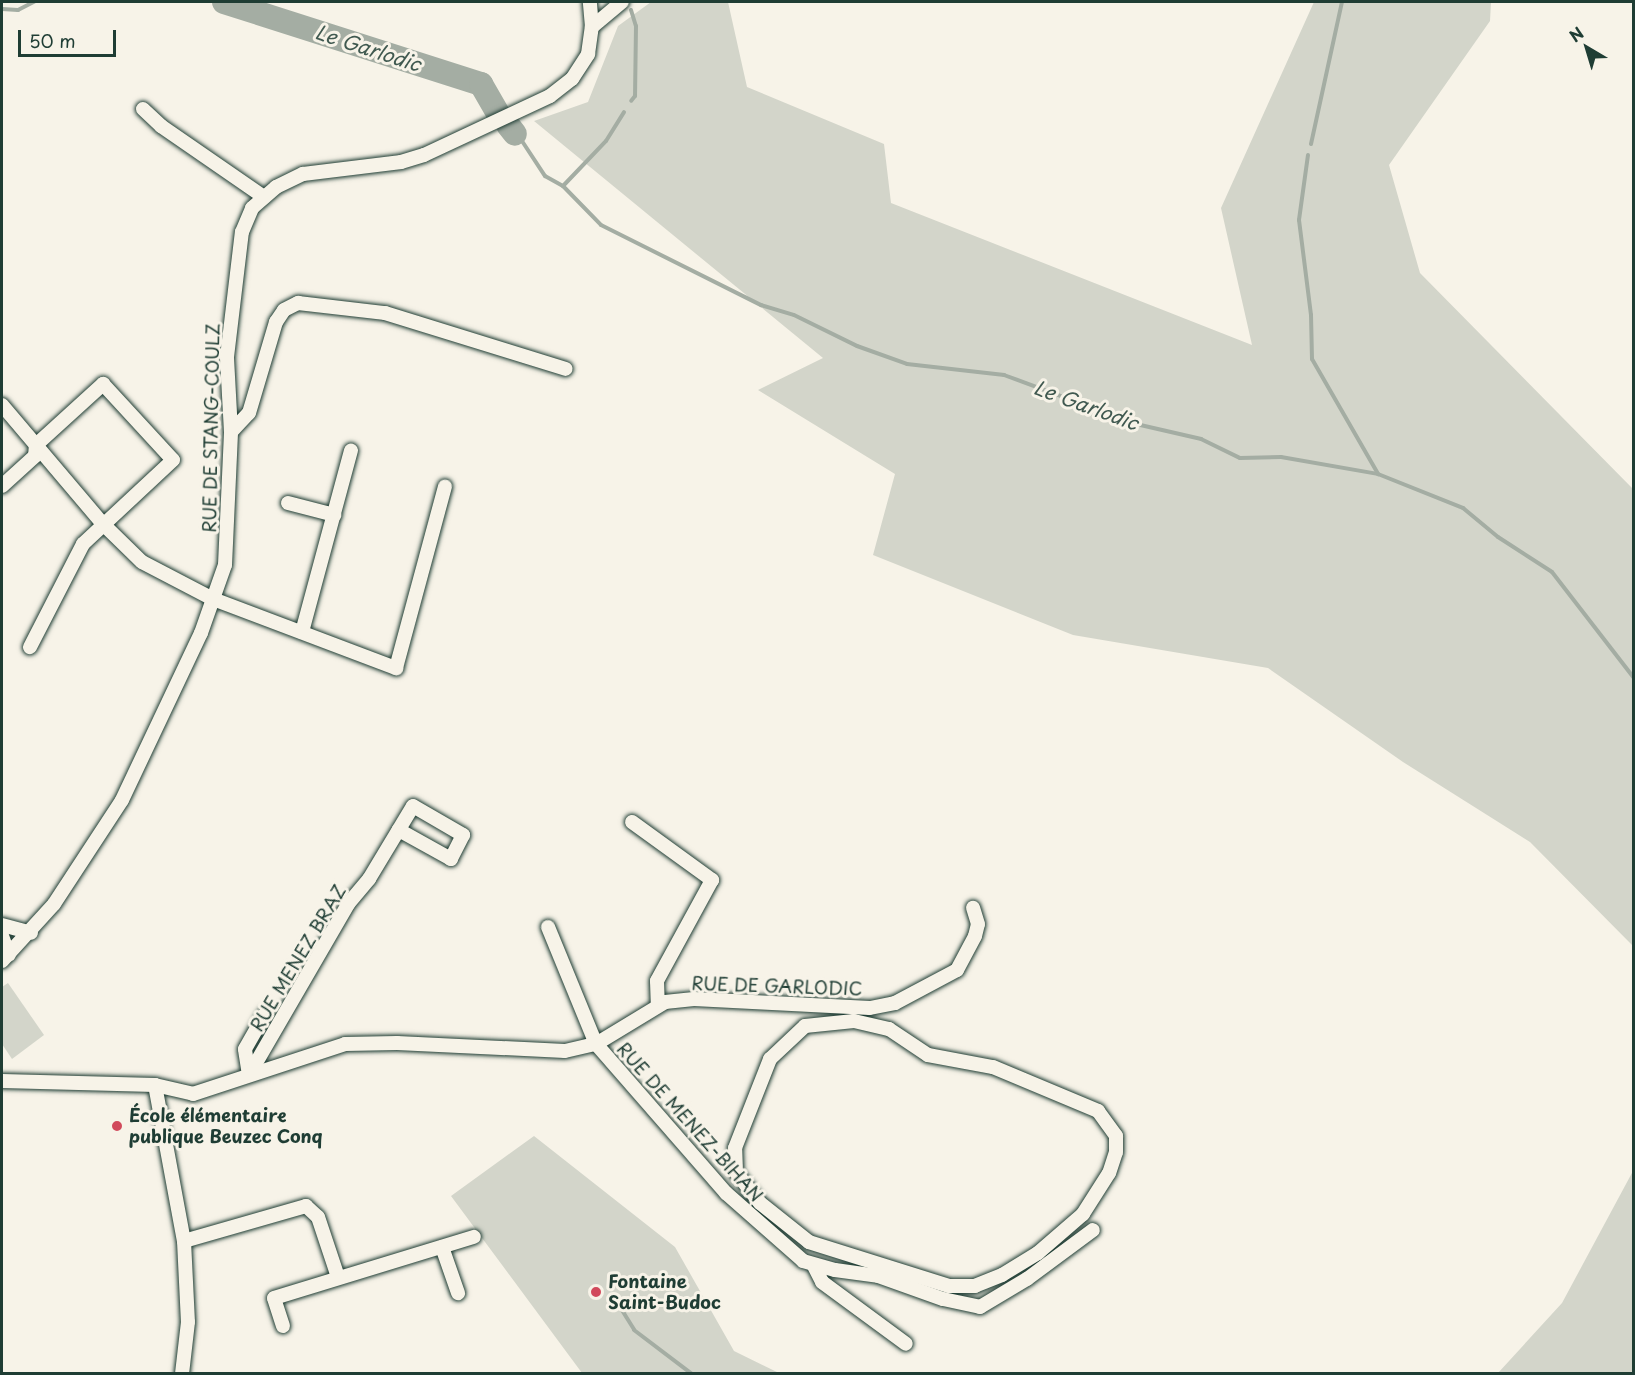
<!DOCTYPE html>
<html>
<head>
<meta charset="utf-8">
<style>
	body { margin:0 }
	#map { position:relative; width:1635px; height:1375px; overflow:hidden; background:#f7f3e8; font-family:"Playpen Sans",sans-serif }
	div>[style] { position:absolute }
	.green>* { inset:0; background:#d3d5ca }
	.stream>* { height:4px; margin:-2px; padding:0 2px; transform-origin:2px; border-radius:2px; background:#a4ada3 }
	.river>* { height:24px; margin:-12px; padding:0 12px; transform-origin:12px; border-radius:12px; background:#a4ada3 }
	.roads { filter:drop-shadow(0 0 2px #1f3d34) drop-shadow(0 0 2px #1f3d34) }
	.minor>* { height:14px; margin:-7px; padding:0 7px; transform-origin:7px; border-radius:7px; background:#f7f3e8 }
	.dots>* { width:16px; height:16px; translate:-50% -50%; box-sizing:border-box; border:3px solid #f7f3e8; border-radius:50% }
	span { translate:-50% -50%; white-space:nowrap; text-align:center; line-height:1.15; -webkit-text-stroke:6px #f7f3e8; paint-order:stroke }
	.street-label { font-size:18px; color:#1f3d34 }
	.poi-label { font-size:18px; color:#1f3d34; font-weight:700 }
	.left { translate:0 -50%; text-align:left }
	.water-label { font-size:20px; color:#405950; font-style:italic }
	.frame { position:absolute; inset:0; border:3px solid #1f3d34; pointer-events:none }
	.north { position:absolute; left:1557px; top:18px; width:60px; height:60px; -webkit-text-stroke:4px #f7f3e8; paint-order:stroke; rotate:322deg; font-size:16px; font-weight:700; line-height:24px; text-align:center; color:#1f3d34 }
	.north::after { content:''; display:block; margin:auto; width:21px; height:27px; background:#1f3d34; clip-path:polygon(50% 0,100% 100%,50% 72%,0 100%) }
	.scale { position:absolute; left:18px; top:30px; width:98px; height:27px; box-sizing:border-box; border:3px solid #1f3d34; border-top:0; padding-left:8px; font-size:18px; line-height:21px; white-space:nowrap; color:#1f3d34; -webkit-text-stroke:4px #f7f3e8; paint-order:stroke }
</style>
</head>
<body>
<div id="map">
	<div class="green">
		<div style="clip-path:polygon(651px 2px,728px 2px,747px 87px,884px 144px,891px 203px,1252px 345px,1221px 208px,1314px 2px,1491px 2px,1490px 21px,1389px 165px,1420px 273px,1633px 489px,1633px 946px,1530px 842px,1403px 762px,1268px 668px,1073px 635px,873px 555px,895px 474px,758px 390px,823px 358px,534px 121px,588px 102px,618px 26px)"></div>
		<div style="clip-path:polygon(8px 983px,44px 1035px,12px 1059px,2px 1044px,2px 987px)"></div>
		<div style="clip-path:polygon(534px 1136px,675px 1247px,734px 1351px,779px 1373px,582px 1373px,451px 1196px)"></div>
		<div style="clip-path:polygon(1633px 1171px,1633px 1373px,1498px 1373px,1562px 1303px)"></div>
	</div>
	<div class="stream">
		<div style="left:2px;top:9px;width:16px;rotate:4deg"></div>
		<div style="left:18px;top:10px;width:18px;rotate:-27deg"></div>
		<div style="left:631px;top:10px;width:17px;rotate:73deg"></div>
		<div style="left:636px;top:26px;width:70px;rotate:90.8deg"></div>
		<div style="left:635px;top:96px;width:6px;rotate:129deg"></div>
		<div style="left:522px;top:141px;width:42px;rotate:56.7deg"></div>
		<div style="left:545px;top:176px;width:21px;rotate:29deg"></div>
		<div style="left:563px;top:186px;width:54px;rotate:45.7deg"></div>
		<div style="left:601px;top:225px;width:179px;rotate:26.6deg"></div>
		<div style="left:761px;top:305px;width:34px;rotate:17deg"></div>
		<div style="left:794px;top:315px;width:70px;rotate:26.2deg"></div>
		<div style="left:857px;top:346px;width:53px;rotate:19.8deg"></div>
		<div style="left:907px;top:364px;width:98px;rotate:6.5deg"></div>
		<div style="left:1004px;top:375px;width:141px;rotate:20.4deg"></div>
		<div style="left:1136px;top:424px;width:67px;rotate:13deg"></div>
		<div style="left:1201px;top:439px;width:43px;rotate:26deg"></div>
		<div style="left:1240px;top:458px;width:41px;rotate:-1.4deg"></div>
		<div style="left:1281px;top:457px;width:98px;rotate:9.9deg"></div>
		<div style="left:1378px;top:474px;width:92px;rotate:21.8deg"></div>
		<div style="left:1463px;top:508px;width:45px;rotate:39.6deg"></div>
		<div style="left:1498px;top:537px;width:64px;rotate:32.9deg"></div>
		<div style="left:1552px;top:572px;width:134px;rotate:52.3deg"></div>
		<div style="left:1311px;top:144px;width:145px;rotate:-77.7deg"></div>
		<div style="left:1308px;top:155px;width:66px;rotate:97.9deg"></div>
		<div style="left:1299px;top:220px;width:96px;rotate:82.8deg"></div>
		<div style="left:1311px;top:315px;width:44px;rotate:88.7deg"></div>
		<div style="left:1312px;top:359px;width:133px;rotate:60.1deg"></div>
		<div style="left:563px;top:186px;width:62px;rotate:-46.3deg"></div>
		<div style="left:606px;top:141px;width:34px;rotate:-58deg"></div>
		<div style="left:615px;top:1299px;width:36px;rotate:58deg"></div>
		<div style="left:634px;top:1330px;width:73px;rotate:37.2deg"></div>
	</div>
	<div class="river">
		<div style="left:224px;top:2px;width:270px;rotate:17.7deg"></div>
		<div style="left:481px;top:84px;width:34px;rotate:60deg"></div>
		<div style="left:508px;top:125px;width:11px;rotate:52deg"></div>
	</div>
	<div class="roads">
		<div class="minor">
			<div style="left:592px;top:27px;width:39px;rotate:-40deg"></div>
			<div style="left:143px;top:109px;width:25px;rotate:43deg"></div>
			<div style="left:161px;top:126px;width:125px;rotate:34.6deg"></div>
			<div style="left:2px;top:405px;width:156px;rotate:49.7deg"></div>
			<div style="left:103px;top:524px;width:54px;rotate:44.3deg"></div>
			<div style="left:142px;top:562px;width:80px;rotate:27.5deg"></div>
			<div style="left:213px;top:599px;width:196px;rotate:20.7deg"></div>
			<div style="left:396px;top:668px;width:188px;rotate:-74.9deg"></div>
			<div style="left:231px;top:432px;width:26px;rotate:-47deg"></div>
			<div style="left:249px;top:413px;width:95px;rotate:-73.5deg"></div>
			<div style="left:276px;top:322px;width:14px;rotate:-56deg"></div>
			<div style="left:284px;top:310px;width:16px;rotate:-27deg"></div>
			<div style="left:298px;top:303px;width:88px;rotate:6.6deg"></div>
			<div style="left:385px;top:313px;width:189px;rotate:17.2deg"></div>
			<div style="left:2px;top:486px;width:45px;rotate:-42.3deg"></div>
			<div style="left:35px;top:456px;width:11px;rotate:-85deg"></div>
			<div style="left:36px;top:445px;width:91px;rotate:-42.3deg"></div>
			<div style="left:103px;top:384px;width:103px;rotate:47.4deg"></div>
			<div style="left:173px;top:460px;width:123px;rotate:137deg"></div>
			<div style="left:83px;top:544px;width:116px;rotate:117.2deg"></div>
			<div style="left:288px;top:503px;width:48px;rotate:14.6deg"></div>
			<div style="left:302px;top:632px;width:188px;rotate:-74.9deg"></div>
			<div style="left:632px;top:822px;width:99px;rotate:35.9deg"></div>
			<div style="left:712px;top:880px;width:115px;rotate:118.6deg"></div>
			<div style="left:657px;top:981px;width:24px;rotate:88deg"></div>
			<div style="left:2px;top:925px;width:30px;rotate:15deg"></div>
			<div style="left:548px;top:927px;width:126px;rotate:67.7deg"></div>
			<div style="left:596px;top:1044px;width:198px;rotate:48.9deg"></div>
			<div style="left:726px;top:1193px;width:103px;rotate:41.4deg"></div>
			<div style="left:803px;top:1261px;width:33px;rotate:16deg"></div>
			<div style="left:835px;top:1270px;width:43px;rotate:7.9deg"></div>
			<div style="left:878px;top:1276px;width:69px;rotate:19.5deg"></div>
			<div style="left:943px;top:1299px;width:38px;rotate:12deg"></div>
			<div style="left:980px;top:1307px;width:55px;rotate:-30.8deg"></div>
			<div style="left:1027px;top:1279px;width:82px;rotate:-36.6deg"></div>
			<div style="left:2px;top:936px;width:20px;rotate:70deg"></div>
			<div style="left:2px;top:961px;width:77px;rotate:-47.6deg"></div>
			<div style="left:54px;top:904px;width:124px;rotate:-56.8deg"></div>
			<div style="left:122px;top:800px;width:185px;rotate:-64.7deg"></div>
			<div style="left:201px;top:633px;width:72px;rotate:-70.6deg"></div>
			<div style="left:225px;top:565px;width:133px;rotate:-87.4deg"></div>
			<div style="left:231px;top:432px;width:75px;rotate:-93.1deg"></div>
			<div style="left:227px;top:357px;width:126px;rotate:-83.2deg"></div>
			<div style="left:242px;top:232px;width:26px;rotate:-67deg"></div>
			<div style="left:252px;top:208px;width:32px;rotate:-41deg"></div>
			<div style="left:276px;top:187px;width:30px;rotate:-26deg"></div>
			<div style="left:303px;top:174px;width:99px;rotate:-7deg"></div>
			<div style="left:401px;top:162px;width:24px;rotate:-17deg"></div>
			<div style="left:424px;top:155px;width:139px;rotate:-25.1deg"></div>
			<div style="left:550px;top:96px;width:28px;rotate:-38deg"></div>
			<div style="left:572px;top:79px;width:30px;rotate:-57deg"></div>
			<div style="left:588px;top:54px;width:27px;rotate:-82deg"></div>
			<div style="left:592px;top:27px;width:25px;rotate:-95deg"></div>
			<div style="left:854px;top:1021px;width:36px;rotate:13deg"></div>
			<div style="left:889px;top:1029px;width:47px;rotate:33.7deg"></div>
			<div style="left:928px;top:1055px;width:66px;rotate:10.5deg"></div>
			<div style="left:993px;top:1067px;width:114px;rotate:22.7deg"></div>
			<div style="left:1098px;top:1111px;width:31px;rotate:54deg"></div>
			<div style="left:1116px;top:1136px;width:16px;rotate:90deg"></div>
			<div style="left:1116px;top:1152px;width:22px;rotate:108deg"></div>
			<div style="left:1109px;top:1173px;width:49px;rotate:122.4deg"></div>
			<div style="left:1083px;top:1214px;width:60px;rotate:139.1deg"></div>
			<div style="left:1038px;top:1253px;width:42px;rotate:148.6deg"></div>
			<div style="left:1002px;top:1275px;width:29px;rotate:158deg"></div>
			<div style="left:975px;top:1286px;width:26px;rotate:180deg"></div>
			<div style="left:949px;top:1286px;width:147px;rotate:-162.6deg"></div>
			<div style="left:809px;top:1242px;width:63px;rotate:-141.5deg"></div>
			<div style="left:760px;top:1203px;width:39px;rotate:-128deg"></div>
			<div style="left:736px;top:1172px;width:24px;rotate:-92deg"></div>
			<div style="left:735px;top:1148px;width:96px;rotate:-68.5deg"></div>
			<div style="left:770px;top:1059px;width:48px;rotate:-43.3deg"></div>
			<div style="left:805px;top:1026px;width:49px;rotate:-5.8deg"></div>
			<div style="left:249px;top:1075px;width:198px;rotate:-59.9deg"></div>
			<div style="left:348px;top:904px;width:33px;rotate:-50deg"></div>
			<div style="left:369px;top:879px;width:85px;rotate:-58.9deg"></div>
			<div style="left:413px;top:806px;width:58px;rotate:30.1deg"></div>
			<div style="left:463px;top:835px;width:27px;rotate:117deg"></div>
			<div style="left:451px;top:859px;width:60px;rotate:-150.9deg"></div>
			<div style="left:249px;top:1075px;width:26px;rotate:-99deg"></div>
			<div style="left:245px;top:1049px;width:40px;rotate:-60.3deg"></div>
			<div style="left:2px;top:1081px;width:153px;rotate:1.5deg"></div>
			<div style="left:155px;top:1085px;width:39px;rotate:13deg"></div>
			<div style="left:193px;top:1094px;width:160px;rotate:-18.2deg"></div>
			<div style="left:345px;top:1044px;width:52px;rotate:-1.1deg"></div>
			<div style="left:397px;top:1043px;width:168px;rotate:2.7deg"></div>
			<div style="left:565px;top:1051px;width:32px;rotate:-13deg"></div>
			<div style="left:596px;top:1044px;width:81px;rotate:-31.3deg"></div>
			<div style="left:665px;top:1002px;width:29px;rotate:-6deg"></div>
			<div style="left:694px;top:999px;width:176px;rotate:2.9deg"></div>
			<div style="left:870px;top:1008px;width:25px;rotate:-11deg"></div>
			<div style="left:895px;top:1003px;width:70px;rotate:-28deg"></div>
			<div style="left:957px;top:970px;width:38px;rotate:-62deg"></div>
			<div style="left:975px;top:936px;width:12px;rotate:-76deg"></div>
			<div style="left:978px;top:924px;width:17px;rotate:-107deg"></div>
			<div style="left:155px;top:1085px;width:159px;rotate:79.5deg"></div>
			<div style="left:184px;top:1241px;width:81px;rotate:87.2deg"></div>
			<div style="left:188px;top:1322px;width:52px;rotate:96.6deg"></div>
			<div style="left:184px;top:1241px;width:127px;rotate:-16deg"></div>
			<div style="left:306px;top:1206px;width:16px;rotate:43deg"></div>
			<div style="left:318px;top:1217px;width:63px;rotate:71.6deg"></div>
			<div style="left:442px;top:1247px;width:49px;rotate:70.8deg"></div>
			<div style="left:814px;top:1266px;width:18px;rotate:63deg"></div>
			<div style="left:822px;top:1282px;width:104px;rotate:36.4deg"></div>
			<div style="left:283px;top:1326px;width:29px;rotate:-108deg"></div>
			<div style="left:274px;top:1298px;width:209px;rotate:-17deg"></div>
		</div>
	</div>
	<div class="dots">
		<div style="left:117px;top:1126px;background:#d1495b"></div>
		<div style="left:596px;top:1292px;background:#d1495b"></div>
	</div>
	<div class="street-label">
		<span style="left:211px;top:428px;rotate:-89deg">RUE DE STANG-COULZ</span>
		<span style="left:298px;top:958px;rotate:-59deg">RUE MENEZ BRAZ</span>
		<span style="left:777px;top:986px;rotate:2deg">RUE DE GARLODIC</span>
		<span style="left:690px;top:1122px;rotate:48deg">RUE DE MENEZ-BIHAN</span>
	</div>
	<div class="poi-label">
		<span class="left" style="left:129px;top:1126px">École élémentaire<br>publique Beuzec Conq</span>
		<span class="left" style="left:608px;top:1292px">Fontaine<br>Saint-Budoc</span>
	</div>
	<div class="water-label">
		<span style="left:368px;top:48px;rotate:18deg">Le Garlodic</span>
		<span style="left:1086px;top:405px;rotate:20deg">Le Garlodic</span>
	</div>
	<div class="frame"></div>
	<div class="north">N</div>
	<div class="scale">50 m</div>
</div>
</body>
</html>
